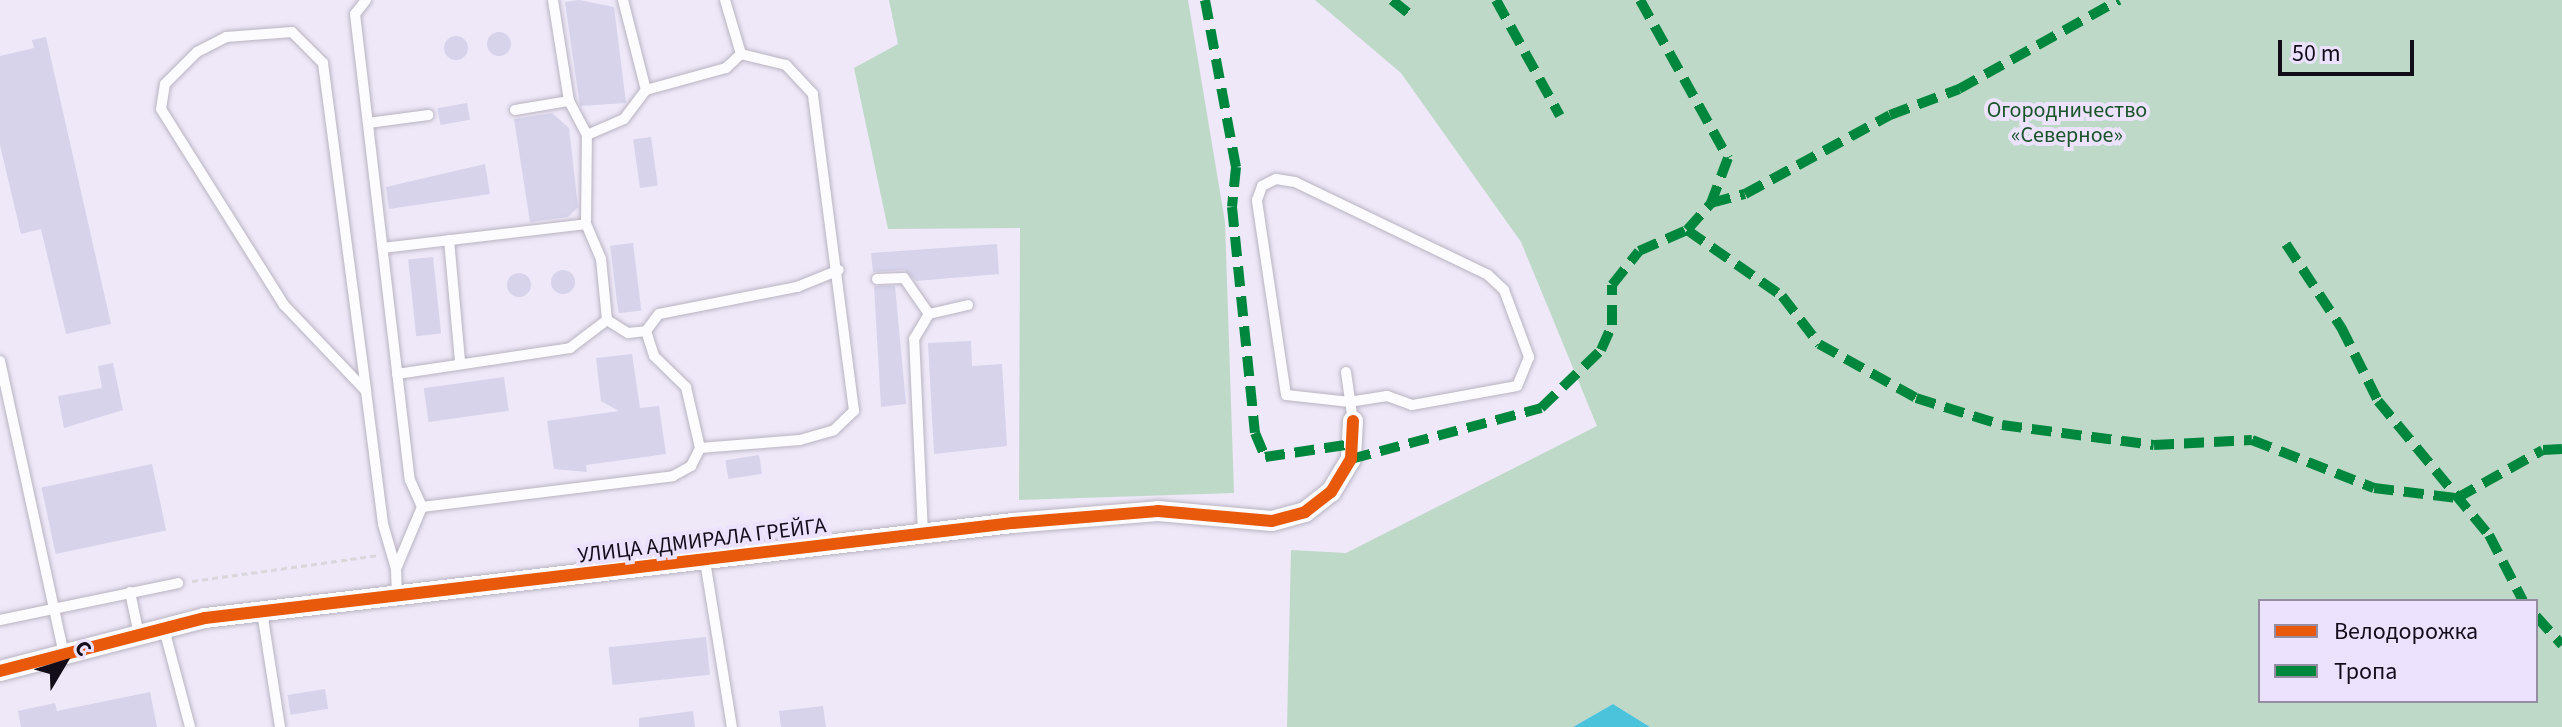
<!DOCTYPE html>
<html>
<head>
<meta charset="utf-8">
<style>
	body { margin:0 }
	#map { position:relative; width:2562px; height:727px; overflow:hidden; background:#eee8f8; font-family:"Source Sans 3",sans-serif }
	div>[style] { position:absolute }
	.green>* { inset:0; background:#bfd9c8 }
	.water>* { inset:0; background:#4bc3db }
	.building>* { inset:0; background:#d6d3eb; transform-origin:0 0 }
	.round { border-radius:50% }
	.path>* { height:3px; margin-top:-1.5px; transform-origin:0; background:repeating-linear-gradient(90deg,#d9d7dc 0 6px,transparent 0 10px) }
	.roads { filter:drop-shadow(0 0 2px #b9b3c1) drop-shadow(0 0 2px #b9b3c1) }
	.service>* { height:10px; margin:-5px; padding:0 5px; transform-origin:5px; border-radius:5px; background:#fcfcfe }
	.minor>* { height:20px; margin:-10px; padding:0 10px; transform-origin:10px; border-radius:10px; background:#fcfcfe }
	.quiet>* { height:10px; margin-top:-5px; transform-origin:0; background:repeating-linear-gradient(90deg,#00873e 0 20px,transparent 0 30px) }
	.cycleway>* { height:12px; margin:-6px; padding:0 6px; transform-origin:6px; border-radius:6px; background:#e8590c }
	span { translate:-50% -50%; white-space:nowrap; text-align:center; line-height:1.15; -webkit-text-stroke:8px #ece2fe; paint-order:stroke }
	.park-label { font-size:22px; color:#1a5429 }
	.street-label { font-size:22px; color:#120d19 }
	.legend { position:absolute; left:2258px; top:599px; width:280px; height:104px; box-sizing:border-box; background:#ece2fe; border:2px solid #958da2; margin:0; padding:10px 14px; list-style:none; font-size:24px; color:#120d19 }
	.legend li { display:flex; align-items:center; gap:16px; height:40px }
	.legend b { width:40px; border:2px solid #958da2 }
	.north { position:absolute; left:24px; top:623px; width:80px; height:80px; -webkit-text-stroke:6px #ece2fe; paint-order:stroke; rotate:52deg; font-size:22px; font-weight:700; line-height:32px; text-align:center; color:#120d19 }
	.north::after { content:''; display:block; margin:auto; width:28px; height:36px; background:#120d19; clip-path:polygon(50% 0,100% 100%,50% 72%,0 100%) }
	.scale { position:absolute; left:2278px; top:40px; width:136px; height:36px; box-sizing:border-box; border:4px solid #120d19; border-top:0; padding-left:10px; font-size:24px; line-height:28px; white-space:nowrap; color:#120d19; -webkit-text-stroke:6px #ece2fe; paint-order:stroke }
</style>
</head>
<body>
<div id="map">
	<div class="green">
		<div style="clip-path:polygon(889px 0,1188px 0,1225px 222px,1234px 493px,1019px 500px,1020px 228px,888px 229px,854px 68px,898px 44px)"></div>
		<div style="clip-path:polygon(evenodd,1315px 0,2562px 0,2562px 727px,1650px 727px,1613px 704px,1573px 727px,1287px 727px,1291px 550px,1346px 553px,1597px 426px,1521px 242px,1401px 73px,1315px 0,2260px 601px,2536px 601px,2536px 701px,2260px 701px,2260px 601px)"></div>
	</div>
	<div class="water">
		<div style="clip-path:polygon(1613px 704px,1650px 727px,1573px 727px)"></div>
	</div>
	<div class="building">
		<div style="clip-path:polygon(579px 0,614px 7px,626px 103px,580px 106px,565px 2px)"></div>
		<div class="round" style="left:487px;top:32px;width:24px;height:24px"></div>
		<div class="round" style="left:444px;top:36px;width:24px;height:24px"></div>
		<div style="clip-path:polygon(46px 37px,111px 324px,66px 334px,41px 229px,21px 234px,0 145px,0 56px,34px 48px,32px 40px)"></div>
		<div style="left:467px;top:103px;width:17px;height:30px;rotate:80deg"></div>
		<div style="clip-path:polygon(552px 113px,569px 128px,578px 207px,568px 217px,530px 222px,514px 119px)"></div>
		<div style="left:651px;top:137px;width:49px;height:18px;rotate:82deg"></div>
		<div style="clip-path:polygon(485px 164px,490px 194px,389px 209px,386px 187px)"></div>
		<div style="left:633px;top:243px;width:68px;height:23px;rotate:83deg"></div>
		<div style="clip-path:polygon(997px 244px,999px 274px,916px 281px,904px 270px,873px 272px,871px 253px)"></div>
		<div style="left:433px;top:257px;width:77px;height:25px;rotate:84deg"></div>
		<div class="round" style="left:551px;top:270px;width:24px;height:24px"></div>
		<div class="round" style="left:507px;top:273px;width:24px;height:24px"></div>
		<div style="clip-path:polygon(874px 286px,895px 286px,906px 404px,881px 407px)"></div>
		<div style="clip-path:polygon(971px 341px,972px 366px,1002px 364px,1007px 446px,934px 454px,928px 343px)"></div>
		<div style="clip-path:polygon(632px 354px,640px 408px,659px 406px,666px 454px,586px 465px,587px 472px,554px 469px,547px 421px,619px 411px,601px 401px,596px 358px)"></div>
		<div style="clip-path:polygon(113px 363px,123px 410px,64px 428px,58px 396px,102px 388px,98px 366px)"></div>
		<div style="left:504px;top:377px;width:34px;height:81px;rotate:82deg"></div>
		<div style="left:759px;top:455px;width:19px;height:34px;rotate:81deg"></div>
		<div style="left:152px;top:464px;width:68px;height:113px;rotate:78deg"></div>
		<div style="left:706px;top:637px;width:38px;height:98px;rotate:84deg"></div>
		<div style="left:325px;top:689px;width:20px;height:38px;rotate:81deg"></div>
		<div style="clip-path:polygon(150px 692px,157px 727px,21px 727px,18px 711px,55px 703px,57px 711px)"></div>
		<div style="clip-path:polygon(823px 706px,826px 727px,781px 727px,779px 711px)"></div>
		<div style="clip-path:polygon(693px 711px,695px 727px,639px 727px,639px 718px)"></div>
	</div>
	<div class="path">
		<div style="left:192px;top:581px;width:189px;rotate:-7.9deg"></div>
	</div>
	<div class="roads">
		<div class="service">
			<div style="left:366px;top:0;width:18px;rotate:128deg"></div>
			<div style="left:355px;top:14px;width:469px;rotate:83.3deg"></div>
			<div style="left:410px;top:480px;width:30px;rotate:66deg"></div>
			<div style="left:422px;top:507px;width:67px;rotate:112.8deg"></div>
			<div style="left:396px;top:569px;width:27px;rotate:88deg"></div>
			<div style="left:553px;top:0;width:102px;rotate:81deg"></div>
			<div style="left:569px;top:101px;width:38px;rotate:62deg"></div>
			<div style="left:623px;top:0;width:93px;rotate:75.7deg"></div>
			<div style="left:646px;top:90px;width:83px;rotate:-15.4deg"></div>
			<div style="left:726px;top:68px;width:21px;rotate:-43deg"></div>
			<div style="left:741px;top:54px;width:56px;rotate:-106.5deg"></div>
			<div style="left:515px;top:110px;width:55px;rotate:-9.5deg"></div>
			<div style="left:368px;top:123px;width:61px;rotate:-7.6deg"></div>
			<div style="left:1276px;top:179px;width:19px;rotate:9deg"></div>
			<div style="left:1295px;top:182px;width:214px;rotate:25.7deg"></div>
			<div style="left:1488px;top:275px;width:22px;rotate:43deg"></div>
			<div style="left:1504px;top:290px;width:72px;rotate:69.5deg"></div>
			<div style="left:1529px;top:357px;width:31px;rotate:112deg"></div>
			<div style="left:1517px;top:386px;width:107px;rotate:169.7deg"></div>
			<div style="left:1412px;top:405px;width:27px;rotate:-160deg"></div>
			<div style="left:1387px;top:396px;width:37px;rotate:171deg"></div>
			<div style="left:1350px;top:402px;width:64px;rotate:-173.8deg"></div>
			<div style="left:1286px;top:395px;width:197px;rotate:-98.5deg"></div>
			<div style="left:1257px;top:200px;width:15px;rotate:-70deg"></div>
			<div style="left:1262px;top:186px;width:16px;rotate:-27deg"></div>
			<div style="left:449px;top:240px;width:122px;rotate:84.8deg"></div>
			<div style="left:383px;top:248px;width:204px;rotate:-6.7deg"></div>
			<div style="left:877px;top:279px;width:27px;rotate:-2deg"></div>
			<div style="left:904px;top:278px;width:44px;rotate:55.2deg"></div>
			<div style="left:607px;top:320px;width:25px;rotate:32deg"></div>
			<div style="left:628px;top:333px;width:18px;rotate:-6deg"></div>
			<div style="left:646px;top:331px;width:26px;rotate:72deg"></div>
			<div style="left:654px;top:356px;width:45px;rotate:44.1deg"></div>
			<div style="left:686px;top:387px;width:63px;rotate:77.1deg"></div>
			<div style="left:646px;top:331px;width:21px;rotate:-53deg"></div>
			<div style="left:659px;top:314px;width:141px;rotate:-11.1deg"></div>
			<div style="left:797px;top:287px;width:45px;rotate:-22deg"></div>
			<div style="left:0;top:361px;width:300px;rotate:77.7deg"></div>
			<div style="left:1346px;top:372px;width:49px;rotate:81.9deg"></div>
			<div style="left:397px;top:374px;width:175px;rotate:-8.5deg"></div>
			<div style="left:570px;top:348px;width:46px;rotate:-37.1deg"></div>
			<div style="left:607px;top:320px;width:61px;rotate:-95.6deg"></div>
			<div style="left:601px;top:259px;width:38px;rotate:-113deg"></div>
			<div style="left:586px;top:224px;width:89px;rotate:-89.4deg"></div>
			<div style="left:587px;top:135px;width:40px;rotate:-23.4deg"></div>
			<div style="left:624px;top:119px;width:36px;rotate:-53deg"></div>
			<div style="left:366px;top:391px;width:119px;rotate:-133.6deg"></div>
			<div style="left:284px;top:305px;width:231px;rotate:-122.1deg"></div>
			<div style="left:161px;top:109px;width:25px;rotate:-81deg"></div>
			<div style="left:165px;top:84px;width:45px;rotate:-45deg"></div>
			<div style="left:197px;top:52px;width:33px;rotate:-27deg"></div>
			<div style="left:226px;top:37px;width:66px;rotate:-4.3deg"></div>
			<div style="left:292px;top:32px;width:44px;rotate:45deg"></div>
			<div style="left:323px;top:63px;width:331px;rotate:82.5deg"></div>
			<div style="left:366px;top:391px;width:134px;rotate:82.7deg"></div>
			<div style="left:383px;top:524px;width:47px;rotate:73.9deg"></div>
			<div style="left:422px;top:507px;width:253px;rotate:-7deg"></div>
			<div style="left:673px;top:476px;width:21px;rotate:-29deg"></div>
			<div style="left:691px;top:466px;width:20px;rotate:-63deg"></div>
			<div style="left:700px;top:448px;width:100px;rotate:-4.6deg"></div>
			<div style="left:800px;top:440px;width:35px;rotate:-16deg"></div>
			<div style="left:834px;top:430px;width:28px;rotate:-44deg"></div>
			<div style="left:854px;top:411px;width:320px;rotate:-97.4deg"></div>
			<div style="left:813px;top:94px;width:40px;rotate:-133deg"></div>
			<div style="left:786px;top:65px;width:46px;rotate:-166.3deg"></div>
			<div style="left:923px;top:534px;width:195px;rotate:-92.6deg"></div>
			<div style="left:914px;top:339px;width:29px;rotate:-59deg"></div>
			<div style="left:929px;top:314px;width:40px;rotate:-13deg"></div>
			<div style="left:705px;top:561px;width:168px;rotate:80.8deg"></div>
			<div style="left:130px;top:592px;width:44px;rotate:78.2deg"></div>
			<div style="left:262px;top:612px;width:116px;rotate:81.1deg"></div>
			<div style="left:0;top:620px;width:182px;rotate:-11.7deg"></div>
			<div style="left:164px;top:629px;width:101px;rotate:75.1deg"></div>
		</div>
		<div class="minor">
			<div style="left:0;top:671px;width:212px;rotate:-14.5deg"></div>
			<div style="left:205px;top:618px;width:814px;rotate:-6.71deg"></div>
			<div style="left:1013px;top:523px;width:145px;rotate:-4.7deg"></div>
			<div style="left:1158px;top:511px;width:114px;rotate:5deg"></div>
			<div style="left:1272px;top:521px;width:34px;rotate:-15deg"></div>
			<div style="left:1305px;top:512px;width:33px;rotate:-38deg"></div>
			<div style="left:1331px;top:492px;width:39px;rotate:-59deg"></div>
			<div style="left:1351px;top:459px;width:38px;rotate:-87deg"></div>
		</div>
	</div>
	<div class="quiet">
		<div style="left:1205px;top:0;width:170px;rotate:79.5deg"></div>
		<div style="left:1236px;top:167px;width:40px;rotate:95.7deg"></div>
		<div style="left:1232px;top:207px;width:227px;rotate:84.2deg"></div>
		<div style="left:1255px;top:433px;width:26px;rotate:67deg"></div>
		<div style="left:1265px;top:457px;width:88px;rotate:-8.5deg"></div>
		<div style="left:1392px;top:0;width:21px;rotate:39deg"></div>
		<div style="left:1496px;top:0;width:132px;rotate:61.1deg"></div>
		<div style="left:1640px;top:0;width:181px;rotate:60.9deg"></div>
		<div style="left:1728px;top:158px;width:48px;rotate:110.7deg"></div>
		<div style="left:1687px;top:230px;width:116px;rotate:34.8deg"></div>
		<div style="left:1782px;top:296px;width:61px;rotate:52.4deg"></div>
		<div style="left:1819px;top:344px;width:111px;rotate:29.1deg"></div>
		<div style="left:1916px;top:398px;width:90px;rotate:17.4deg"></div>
		<div style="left:2002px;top:425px;width:153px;rotate:7.5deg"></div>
		<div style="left:2154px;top:445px;width:98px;rotate:-2.9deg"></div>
		<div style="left:2252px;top:440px;width:131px;rotate:21.5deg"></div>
		<div style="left:2374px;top:488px;width:84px;rotate:6.9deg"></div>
		<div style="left:2457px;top:498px;width:98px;rotate:-29.2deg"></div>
		<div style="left:2543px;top:450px;width:19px;rotate:-3deg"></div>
		<div style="left:2286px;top:244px;width:100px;rotate:56.5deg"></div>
		<div style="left:2341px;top:327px;width:83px;rotate:63.4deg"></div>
		<div style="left:2378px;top:401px;width:174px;rotate:50.4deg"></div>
		<div style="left:2489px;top:535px;width:74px;rotate:62.7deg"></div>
		<div style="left:1351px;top:459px;width:197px;rotate:-15deg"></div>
		<div style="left:1541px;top:408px;width:83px;rotate:-44deg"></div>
		<div style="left:1601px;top:350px;width:27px;rotate:-66deg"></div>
		<div style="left:1612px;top:325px;width:40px;rotate:-90deg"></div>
		<div style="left:1612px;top:285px;width:43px;rotate:-51.5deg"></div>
		<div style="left:1639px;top:251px;width:52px;rotate:-23.6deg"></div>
		<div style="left:1687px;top:230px;width:36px;rotate:-48deg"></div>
		<div style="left:1711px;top:203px;width:35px;rotate:-15deg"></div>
		<div style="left:1745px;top:194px;width:165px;rotate:-28.6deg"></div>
		<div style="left:1890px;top:115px;width:74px;rotate:-20.6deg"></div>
		<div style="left:1959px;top:89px;width:183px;rotate:-29.1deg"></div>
		<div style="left:2536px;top:616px;width:39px;rotate:48deg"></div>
	</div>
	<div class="cycleway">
		<div style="left:0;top:671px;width:212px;rotate:-14.5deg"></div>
		<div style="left:205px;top:618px;width:814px;rotate:-6.71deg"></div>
		<div style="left:1013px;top:523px;width:145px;rotate:-4.7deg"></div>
		<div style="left:1158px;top:511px;width:114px;rotate:5deg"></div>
		<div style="left:1272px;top:521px;width:34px;rotate:-15deg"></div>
		<div style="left:1305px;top:512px;width:33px;rotate:-38deg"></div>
		<div style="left:1331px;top:492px;width:39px;rotate:-59deg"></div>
		<div style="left:1351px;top:459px;width:38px;rotate:-87deg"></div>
	</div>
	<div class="park-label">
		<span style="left:2067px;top:123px">Огородничество<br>«Северное»</span>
	</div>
	<div class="street-label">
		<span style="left:702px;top:541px;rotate:-7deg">УЛИЦА АДМИРАЛА ГРЕЙГА</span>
	</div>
	<ul class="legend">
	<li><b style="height:10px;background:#e8590c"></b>Велодорожка</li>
	<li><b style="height:10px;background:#00873e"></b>Тропа</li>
	</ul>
	<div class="north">С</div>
	<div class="scale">50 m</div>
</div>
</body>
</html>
